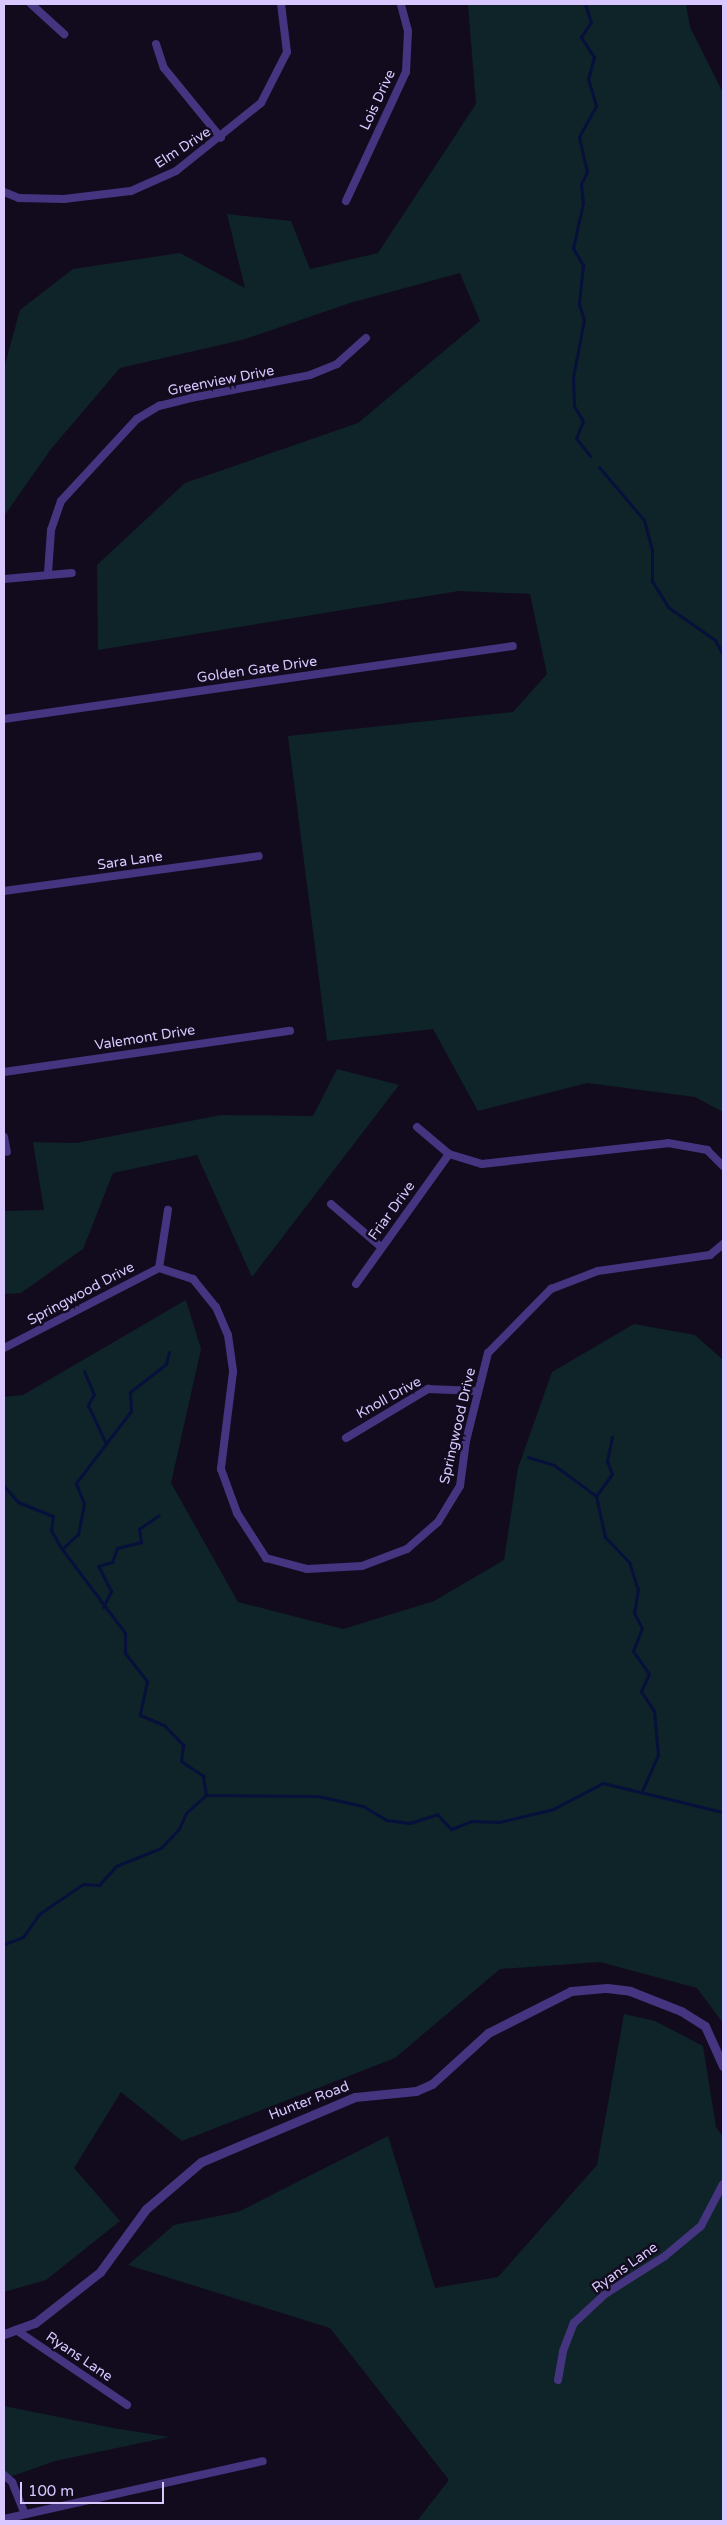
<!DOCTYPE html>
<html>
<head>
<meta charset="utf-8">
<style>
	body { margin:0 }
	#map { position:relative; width:727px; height:2525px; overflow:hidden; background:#120b1e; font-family:"Varela Round",sans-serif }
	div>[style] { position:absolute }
	.green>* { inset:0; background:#0e2428 }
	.stream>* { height:3px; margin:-1.5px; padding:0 1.5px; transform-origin:1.5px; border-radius:1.5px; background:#07103b }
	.minor>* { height:8px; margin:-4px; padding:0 4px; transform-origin:4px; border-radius:4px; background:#45347f }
	.tertiary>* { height:9px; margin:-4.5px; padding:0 4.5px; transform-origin:4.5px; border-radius:4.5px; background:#45347f }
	span { translate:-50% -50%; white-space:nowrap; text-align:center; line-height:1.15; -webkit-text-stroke:5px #120b1e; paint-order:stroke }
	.street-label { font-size:14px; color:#d8c8ff }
	.frame { position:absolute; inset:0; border:5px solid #d8c8ff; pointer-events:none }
	.scale { position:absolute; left:20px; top:2482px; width:144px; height:22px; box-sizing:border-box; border:2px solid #d8c8ff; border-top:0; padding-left:6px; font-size:15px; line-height:18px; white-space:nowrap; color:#d8c8ff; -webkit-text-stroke:4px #120b1e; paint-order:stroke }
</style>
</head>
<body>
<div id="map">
	<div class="green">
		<div style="clip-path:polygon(468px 4px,686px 4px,690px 27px,723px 93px,723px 1112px,695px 1097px,587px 1083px,478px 1111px,433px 1029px,327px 1041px,288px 736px,513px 712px,547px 674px,530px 594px,459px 591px,98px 650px,97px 565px,185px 483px,358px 423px,480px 321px,460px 273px,350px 303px,242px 340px,120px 368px,51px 449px,4px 516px,4px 368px,20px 310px,73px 269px,180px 253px,245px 288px,227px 214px,291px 221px,310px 269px,378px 253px,476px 104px)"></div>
		<div style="clip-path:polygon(337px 1069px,399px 1085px,252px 1277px,197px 1155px,113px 1173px,83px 1249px,21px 1293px,4px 1294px,4px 1211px,44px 1210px,33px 1142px,76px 1143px,221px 1115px,313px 1116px)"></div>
		<div style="clip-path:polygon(186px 1300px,201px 1349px,171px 1483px,238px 1602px,343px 1629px,434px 1601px,504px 1560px,518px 1468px,552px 1372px,634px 1324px,695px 1335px,723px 1360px,723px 2023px,697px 1988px,600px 1962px,500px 1969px,395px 2058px,182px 2141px,121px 2092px,74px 2168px,120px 2221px,46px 2280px,4px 2292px,4px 1397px,23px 1395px)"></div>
		<div style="clip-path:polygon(624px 2014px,655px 2021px,703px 2046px,716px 2127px,723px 2137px,723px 2521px,417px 2521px,449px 2480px,330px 2328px,128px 2265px,174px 2225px,238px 2212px,388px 2136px,435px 2288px,498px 2277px,597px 2165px)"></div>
		<div style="clip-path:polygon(4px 2406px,113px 2428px,169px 2437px,55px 2461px,4px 2479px)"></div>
	</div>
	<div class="stream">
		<div style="left:585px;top:4px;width:19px;rotate:72deg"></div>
		<div style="left:591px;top:22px;width:18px;rotate:124deg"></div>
		<div style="left:581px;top:37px;width:24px;rotate:57deg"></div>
		<div style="left:594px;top:57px;width:23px;rotate:105deg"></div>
		<div style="left:588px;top:79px;width:28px;rotate:73deg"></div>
		<div style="left:596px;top:106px;width:35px;rotate:119deg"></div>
		<div style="left:579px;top:137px;width:36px;rotate:77deg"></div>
		<div style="left:587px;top:172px;width:13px;rotate:117deg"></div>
		<div style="left:581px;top:184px;width:19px;rotate:84deg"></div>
		<div style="left:583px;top:203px;width:46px;rotate:102.5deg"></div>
		<div style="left:573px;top:248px;width:20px;rotate:60deg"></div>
		<div style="left:583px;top:265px;width:39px;rotate:96deg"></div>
		<div style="left:579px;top:304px;width:17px;rotate:73deg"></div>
		<div style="left:584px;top:320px;width:58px;rotate:100.9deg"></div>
		<div style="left:573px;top:377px;width:29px;rotate:88deg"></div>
		<div style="left:574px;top:406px;width:17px;rotate:59deg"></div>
		<div style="left:583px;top:421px;width:18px;rotate:112deg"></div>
		<div style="left:576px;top:438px;width:23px;rotate:52deg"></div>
		<div style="left:599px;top:467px;width:70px;rotate:49.7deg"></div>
		<div style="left:644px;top:520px;width:31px;rotate:75deg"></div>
		<div style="left:652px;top:550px;width:31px;rotate:90deg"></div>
		<div style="left:652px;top:581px;width:31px;rotate:58deg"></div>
		<div style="left:668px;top:607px;width:57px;rotate:35.1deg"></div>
		<div style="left:715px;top:640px;width:17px;rotate:62deg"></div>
		<div style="left:169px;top:1352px;width:12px;rotate:104deg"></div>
		<div style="left:166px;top:1364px;width:46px;rotate:142.1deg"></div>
		<div style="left:130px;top:1392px;width:19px;rotate:87deg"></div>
		<div style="left:131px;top:1411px;width:91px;rotate:127.4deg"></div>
		<div style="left:76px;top:1483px;width:22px;rotate:69deg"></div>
		<div style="left:84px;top:1504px;width:31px;rotate:101deg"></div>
		<div style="left:78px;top:1534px;width:22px;rotate:137deg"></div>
		<div style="left:62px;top:1549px;width:105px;rotate:53.1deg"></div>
		<div style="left:125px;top:1633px;width:20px;rotate:90deg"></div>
		<div style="left:125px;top:1653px;width:36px;rotate:52deg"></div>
		<div style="left:147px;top:1681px;width:35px;rotate:102deg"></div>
		<div style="left:140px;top:1715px;width:26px;rotate:23deg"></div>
		<div style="left:164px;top:1725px;width:28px;rotate:46deg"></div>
		<div style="left:183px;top:1745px;width:16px;rotate:97deg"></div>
		<div style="left:181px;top:1761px;width:27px;rotate:34deg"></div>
		<div style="left:203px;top:1776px;width:19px;rotate:81deg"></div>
		<div style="left:84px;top:1371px;width:25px;rotate:67deg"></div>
		<div style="left:94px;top:1394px;width:13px;rotate:119deg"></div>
		<div style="left:88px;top:1405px;width:43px;rotate:65.2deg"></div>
		<div style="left:612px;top:1437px;width:25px;rotate:102deg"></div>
		<div style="left:607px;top:1461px;width:14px;rotate:69deg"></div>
		<div style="left:612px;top:1474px;width:27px;rotate:126deg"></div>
		<div style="left:596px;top:1496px;width:42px;rotate:77.6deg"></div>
		<div style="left:605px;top:1537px;width:35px;rotate:46deg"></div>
		<div style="left:629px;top:1562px;width:28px;rotate:72deg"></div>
		<div style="left:638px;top:1589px;width:24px;rotate:99deg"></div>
		<div style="left:634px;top:1613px;width:17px;rotate:62deg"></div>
		<div style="left:642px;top:1628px;width:25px;rotate:111deg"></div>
		<div style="left:633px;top:1651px;width:28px;rotate:55deg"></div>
		<div style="left:649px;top:1674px;width:19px;rotate:115deg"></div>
		<div style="left:641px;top:1691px;width:24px;rotate:57deg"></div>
		<div style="left:654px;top:1711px;width:44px;rotate:84.8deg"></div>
		<div style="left:658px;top:1755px;width:39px;rotate:114deg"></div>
		<div style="left:528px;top:1457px;width:27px;rotate:17deg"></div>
		<div style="left:554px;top:1465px;width:52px;rotate:36.4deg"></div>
		<div style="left:4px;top:1486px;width:21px;rotate:49deg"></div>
		<div style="left:18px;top:1502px;width:38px;rotate:22deg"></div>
		<div style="left:53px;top:1516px;width:14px;rotate:98deg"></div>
		<div style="left:51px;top:1530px;width:21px;rotate:61deg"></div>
		<div style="left:103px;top:1607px;width:18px;rotate:-63deg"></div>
		<div style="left:111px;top:1591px;width:28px;rotate:-117deg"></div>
		<div style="left:98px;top:1566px;width:15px;rotate:-16deg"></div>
		<div style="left:112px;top:1562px;width:15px;rotate:-70deg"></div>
		<div style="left:117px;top:1548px;width:25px;rotate:-14deg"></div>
		<div style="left:141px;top:1542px;width:13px;rotate:-99deg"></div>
		<div style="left:139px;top:1529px;width:24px;rotate:-35deg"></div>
		<div style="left:4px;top:1944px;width:20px;rotate:-20deg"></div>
		<div style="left:23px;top:1937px;width:28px;rotate:-55deg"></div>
		<div style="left:39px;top:1914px;width:53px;rotate:-34.3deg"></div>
		<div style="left:83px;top:1884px;width:16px;rotate:4deg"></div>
		<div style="left:99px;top:1885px;width:25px;rotate:-48deg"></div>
		<div style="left:116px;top:1866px;width:48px;rotate:-21.8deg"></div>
		<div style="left:161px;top:1848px;width:26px;rotate:-47deg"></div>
		<div style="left:179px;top:1829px;width:17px;rotate:-66deg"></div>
		<div style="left:186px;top:1813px;width:27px;rotate:-42deg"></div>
		<div style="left:206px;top:1795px;width:112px;rotate:0.5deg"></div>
		<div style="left:318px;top:1796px;width:46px;rotate:12.5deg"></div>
		<div style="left:363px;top:1806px;width:27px;rotate:31deg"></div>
		<div style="left:386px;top:1820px;width:24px;rotate:7deg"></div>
		<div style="left:410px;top:1823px;width:28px;rotate:-18deg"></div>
		<div style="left:437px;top:1814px;width:21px;rotate:47deg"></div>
		<div style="left:451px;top:1829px;width:22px;rotate:-21deg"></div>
		<div style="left:472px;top:1821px;width:27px;rotate:2deg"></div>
		<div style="left:499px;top:1822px;width:56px;rotate:-13.5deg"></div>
		<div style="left:553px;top:1809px;width:56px;rotate:-27.5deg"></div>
		<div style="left:603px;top:1783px;width:123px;rotate:13.6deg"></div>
	</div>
	<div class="minor">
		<div style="left:31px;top:4px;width:45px;rotate:42.3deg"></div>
		<div style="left:156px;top:44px;width:25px;rotate:72deg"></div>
		<div style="left:164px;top:68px;width:90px;rotate:50.8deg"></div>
		<div style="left:4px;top:192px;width:16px;rotate:22deg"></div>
		<div style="left:19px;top:198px;width:45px;rotate:1.3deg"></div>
		<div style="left:64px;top:199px;width:67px;rotate:-6.8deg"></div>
		<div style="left:131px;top:191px;width:49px;rotate:-24deg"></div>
		<div style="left:176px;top:171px;width:109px;rotate:-38.7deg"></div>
		<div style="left:261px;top:103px;width:57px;rotate:-63deg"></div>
		<div style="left:287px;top:52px;width:48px;rotate:-97.1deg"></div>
		<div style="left:346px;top:201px;width:142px;rotate:-65.1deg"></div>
		<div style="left:406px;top:72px;width:41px;rotate:-87.2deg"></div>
		<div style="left:408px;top:31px;width:28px;rotate:-105deg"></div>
		<div style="left:48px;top:573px;width:43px;rotate:-86deg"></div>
		<div style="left:51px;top:530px;width:31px;rotate:-71deg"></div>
		<div style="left:61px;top:501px;width:112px;rotate:-47.2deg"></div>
		<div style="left:137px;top:419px;width:26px;rotate:-31deg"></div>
		<div style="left:159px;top:406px;width:33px;rotate:-14deg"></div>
		<div style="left:191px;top:398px;width:121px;rotate:-10.9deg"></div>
		<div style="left:310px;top:375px;width:29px;rotate:-22deg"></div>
		<div style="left:337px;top:364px;width:39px;rotate:-42deg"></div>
		<div style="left:4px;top:579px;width:68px;rotate:-5deg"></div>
		<div style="left:4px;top:719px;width:514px;rotate:-8.16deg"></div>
		<div style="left:4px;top:891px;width:257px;rotate:-7.8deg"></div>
		<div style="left:4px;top:1072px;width:289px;rotate:-8.2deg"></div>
		<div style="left:417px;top:1127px;width:42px;rotate:40.2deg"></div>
		<div style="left:449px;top:1154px;width:34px;rotate:17deg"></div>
		<div style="left:482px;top:1164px;width:187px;rotate:-6.4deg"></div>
		<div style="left:668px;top:1143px;width:40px;rotate:10deg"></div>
		<div style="left:707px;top:1150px;width:23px;rotate:45deg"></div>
		<div style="left:4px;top:1137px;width:15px;rotate:79deg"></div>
		<div style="left:331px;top:1204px;width:66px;rotate:40.7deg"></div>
		<div style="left:159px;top:1268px;width:59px;rotate:-81.2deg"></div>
		<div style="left:356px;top:1284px;width:160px;rotate:-54.4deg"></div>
		<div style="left:4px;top:1348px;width:174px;rotate:-27.3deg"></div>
		<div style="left:159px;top:1268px;width:36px;rotate:18deg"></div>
		<div style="left:193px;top:1279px;width:36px;rotate:51deg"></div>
		<div style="left:216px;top:1307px;width:30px;rotate:67deg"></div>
		<div style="left:228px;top:1335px;width:37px;rotate:82deg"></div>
		<div style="left:233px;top:1372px;width:98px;rotate:97.1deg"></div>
		<div style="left:221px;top:1469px;width:47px;rotate:70deg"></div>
		<div style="left:237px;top:1513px;width:54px;rotate:57.2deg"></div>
		<div style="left:266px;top:1558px;width:42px;rotate:15deg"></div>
		<div style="left:307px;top:1569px;width:55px;rotate:-3.1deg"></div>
		<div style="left:362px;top:1566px;width:48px;rotate:-20.7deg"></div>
		<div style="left:407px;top:1549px;width:41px;rotate:-41.1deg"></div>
		<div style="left:438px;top:1522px;width:42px;rotate:-58.6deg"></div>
		<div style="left:460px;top:1486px;width:45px;rotate:-82.4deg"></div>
		<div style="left:466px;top:1441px;width:91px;rotate:-76deg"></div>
		<div style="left:488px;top:1353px;width:90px;rotate:-45.5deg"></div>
		<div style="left:551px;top:1289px;width:50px;rotate:-21deg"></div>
		<div style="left:598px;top:1271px;width:113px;rotate:-8.1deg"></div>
		<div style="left:710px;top:1255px;width:17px;rotate:-40deg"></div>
		<div style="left:346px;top:1438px;width:96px;rotate:-30.9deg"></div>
		<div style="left:428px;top:1389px;width:49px;rotate:2.3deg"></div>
		<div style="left:16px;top:2330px;width:134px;rotate:34deg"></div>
		<div style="left:558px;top:2380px;width:29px;rotate:-80deg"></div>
		<div style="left:563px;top:2351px;width:30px;rotate:-69deg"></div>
		<div style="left:574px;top:2323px;width:42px;rotate:-43.1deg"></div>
		<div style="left:605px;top:2294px;width:71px;rotate:-32.3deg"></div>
		<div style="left:665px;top:2256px;width:47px;rotate:-39.8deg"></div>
		<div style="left:701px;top:2226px;width:47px;rotate:-62.4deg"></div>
		<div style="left:4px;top:2475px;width:11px;rotate:41deg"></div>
		<div style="left:12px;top:2482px;width:32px;rotate:68deg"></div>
		<div style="left:4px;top:2519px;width:265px;rotate:-12.6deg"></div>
	</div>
	<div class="tertiary">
		<div style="left:4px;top:2334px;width:33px;rotate:-20deg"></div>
		<div style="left:35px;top:2323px;width:83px;rotate:-38.1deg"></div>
		<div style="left:100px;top:2272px;width:78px;rotate:-53.9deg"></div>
		<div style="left:146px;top:2209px;width:72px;rotate:-40.5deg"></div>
		<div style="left:201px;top:2162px;width:167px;rotate:-22.9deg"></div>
		<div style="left:355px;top:2097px;width:61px;rotate:-5.6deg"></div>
		<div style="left:416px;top:2091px;width:17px;rotate:-24deg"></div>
		<div style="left:432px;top:2084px;width:76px;rotate:-42.3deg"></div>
		<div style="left:488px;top:2033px;width:93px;rotate:-26.8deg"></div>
		<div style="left:571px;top:1991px;width:36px;rotate:-5deg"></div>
		<div style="left:607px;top:1988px;width:23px;rotate:7deg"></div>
		<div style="left:630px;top:1991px;width:55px;rotate:21.4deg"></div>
		<div style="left:681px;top:2011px;width:28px;rotate:32deg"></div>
		<div style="left:705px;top:2026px;width:44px;rotate:65.8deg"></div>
	</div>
	<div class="street-label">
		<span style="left:378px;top:100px;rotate:-65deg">Lois Drive</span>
		<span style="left:183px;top:148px;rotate:-33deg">Elm Drive</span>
		<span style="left:221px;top:381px;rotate:-11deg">Greenview Drive</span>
		<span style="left:257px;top:670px;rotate:-8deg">Golden Gate Drive</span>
		<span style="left:130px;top:861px;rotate:-8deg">Sara Lane</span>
		<span style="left:145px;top:1038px;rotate:-9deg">Valemont Drive</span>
		<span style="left:392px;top:1211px;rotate:-54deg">Friar Drive</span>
		<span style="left:81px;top:1294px;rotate:-28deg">Springwood Drive</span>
		<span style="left:389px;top:1398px;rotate:-29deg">Knoll Drive</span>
		<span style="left:458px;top:1426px;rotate:-77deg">Springwood Drive</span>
		<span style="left:309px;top:2101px;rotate:-21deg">Hunter Road</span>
		<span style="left:625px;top:2268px;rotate:-35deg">Ryans Lane</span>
		<span style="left:79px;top:2357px;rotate:34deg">Ryans Lane</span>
	</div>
	<div class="frame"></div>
	<div class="scale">100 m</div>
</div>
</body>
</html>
